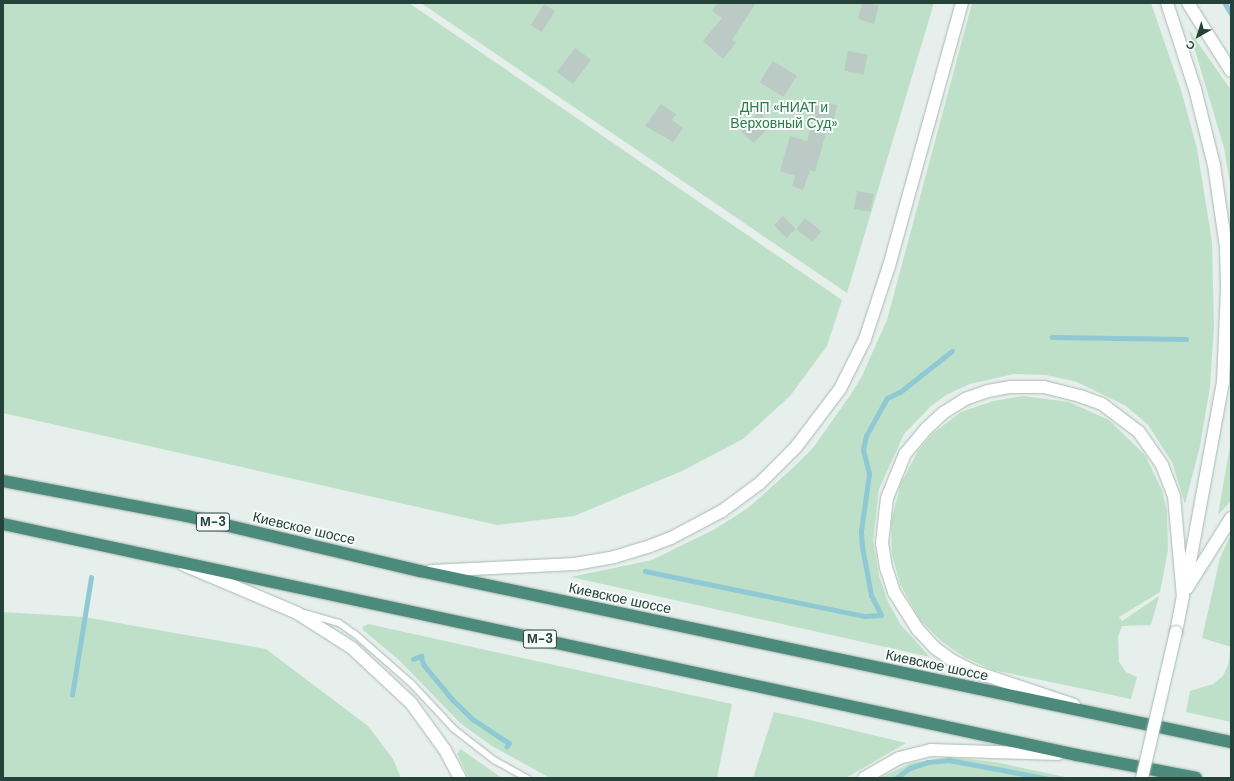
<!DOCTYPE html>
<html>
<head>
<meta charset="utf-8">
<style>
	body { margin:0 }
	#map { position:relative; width:1234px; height:781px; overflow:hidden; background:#e6efeb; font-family:"DM Sans",sans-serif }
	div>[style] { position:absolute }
	.green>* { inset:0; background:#bfe0c8 }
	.stream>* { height:4.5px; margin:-2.25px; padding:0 2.25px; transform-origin:2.25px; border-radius:2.25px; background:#8ec9d4 }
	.building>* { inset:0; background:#bbcac4; transform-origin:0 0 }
	.roads { filter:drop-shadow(0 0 1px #a8b8b2) drop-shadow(0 0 1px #a8b8b2) }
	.service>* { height:6px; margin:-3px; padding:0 3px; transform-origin:3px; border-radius:3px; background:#fff }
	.secondary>* { height:12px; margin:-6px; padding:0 6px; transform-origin:6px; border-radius:6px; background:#fff }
	.trunk>* { height:12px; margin:-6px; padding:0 6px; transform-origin:6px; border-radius:6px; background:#4c8a7c }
	.bridges { filter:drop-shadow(0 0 1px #a4bbb3) drop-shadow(0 0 1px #a4bbb3) }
	.secondary-bridge>* { height:12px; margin:-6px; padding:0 6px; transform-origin:6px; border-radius:6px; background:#fff }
	span { translate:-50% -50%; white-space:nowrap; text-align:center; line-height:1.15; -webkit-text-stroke:4px #f7fbf9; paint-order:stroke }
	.shield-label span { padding:1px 3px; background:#f7fbf9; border:1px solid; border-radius:3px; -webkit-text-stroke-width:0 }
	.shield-label { font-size:13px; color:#24423a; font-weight:700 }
	.park-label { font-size:14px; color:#2d7a4b }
	.street-label { font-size:14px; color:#24423a }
	.frame { position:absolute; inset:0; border:4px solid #24423a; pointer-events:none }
	.north { position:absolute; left:1178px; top:16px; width:40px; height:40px; -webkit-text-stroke:3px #f7fbf9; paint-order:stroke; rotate:219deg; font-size:11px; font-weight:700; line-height:16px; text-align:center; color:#24423a }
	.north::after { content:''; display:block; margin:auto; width:14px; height:18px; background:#24423a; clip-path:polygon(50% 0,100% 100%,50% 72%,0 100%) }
</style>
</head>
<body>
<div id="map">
	<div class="green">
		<div style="clip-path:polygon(3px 3px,409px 3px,842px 300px,827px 346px,790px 396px,743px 439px,682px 471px,574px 516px,497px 525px,3px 413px)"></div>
		<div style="clip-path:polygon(421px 3px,934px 3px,847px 293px)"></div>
		<div style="clip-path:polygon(972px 3px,1151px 3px,1181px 90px,1197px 148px,1212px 242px,1214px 327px,1210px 387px,1200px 446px,1185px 504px,1172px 462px,1148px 425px,1126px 406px,1077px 382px,1046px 375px,1014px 374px,970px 384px,946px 395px,930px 407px,904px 434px,879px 489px,873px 540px,879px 576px,888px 602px,901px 625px,930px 657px,571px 577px,652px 560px,715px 529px,748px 508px,796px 465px,813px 448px,849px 397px,861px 378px,887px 320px)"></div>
		<div style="clip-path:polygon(1189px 30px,1231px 90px,1231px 190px,1224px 148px)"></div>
		<div style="clip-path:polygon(1023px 396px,1069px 402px,1109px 420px,1145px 455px,1162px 490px,1167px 511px,1168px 550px,1160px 592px,1119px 617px,1122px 621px,1159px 596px,1151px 625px,1122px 626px,1118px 637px,1119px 662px,1126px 672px,1137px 677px,1131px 699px,993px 670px,964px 657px,941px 641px,920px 620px,900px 584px,892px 554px,891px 522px,901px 483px,918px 451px,932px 434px,961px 412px,993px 401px)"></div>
		<div style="clip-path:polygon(1231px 440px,1231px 501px,1218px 515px)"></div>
		<div style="clip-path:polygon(1231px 534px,1231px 722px,1186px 712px,1190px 691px,1213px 684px,1223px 676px,1228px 665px,1231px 647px,1202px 638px,1220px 558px)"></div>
		<div style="clip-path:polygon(3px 612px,84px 617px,266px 649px,368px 726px,393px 759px,401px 778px,3px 778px)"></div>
		<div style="clip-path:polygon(368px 624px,732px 704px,717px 778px,550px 778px,492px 746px,460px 723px,399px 660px,363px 630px,362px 627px)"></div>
		<div style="clip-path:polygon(774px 712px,806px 719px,906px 743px,846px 778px,753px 778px)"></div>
		<div style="clip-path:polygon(460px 749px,462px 750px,502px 778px,469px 778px,457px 754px)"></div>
		<div style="clip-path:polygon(949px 757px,995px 762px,1070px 778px,880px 778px,911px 763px)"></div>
	</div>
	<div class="stream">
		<div style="left:1225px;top:3px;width:12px;rotate:59deg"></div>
		<div style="left:1052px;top:337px;width:134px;rotate:0.9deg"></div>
		<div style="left:645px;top:571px;width:224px;rotate:11.6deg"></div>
		<div style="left:864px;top:616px;width:17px;rotate:-3deg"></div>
		<div style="left:881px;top:615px;width:22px;rotate:-117deg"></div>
		<div style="left:871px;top:595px;width:49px;rotate:-100.6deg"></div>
		<div style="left:862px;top:547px;width:16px;rotate:-94deg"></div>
		<div style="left:861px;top:531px;width:58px;rotate:-82deg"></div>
		<div style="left:869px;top:474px;width:25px;rotate:-104deg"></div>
		<div style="left:863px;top:450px;width:14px;rotate:-78deg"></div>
		<div style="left:866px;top:436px;width:43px;rotate:-61.1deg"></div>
		<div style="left:887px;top:398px;width:14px;rotate:-25deg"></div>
		<div style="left:900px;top:392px;width:66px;rotate:-38.3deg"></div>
		<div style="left:413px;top:659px;width:9px;rotate:-21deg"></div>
		<div style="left:421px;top:656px;width:9px;rotate:72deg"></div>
		<div style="left:424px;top:665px;width:45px;rotate:50.4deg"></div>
		<div style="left:453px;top:700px;width:29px;rotate:44deg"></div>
		<div style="left:474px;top:720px;width:42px;rotate:33.3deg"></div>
		<div style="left:509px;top:743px;width:4px;rotate:117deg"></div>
		<div style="left:72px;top:695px;width:119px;rotate:-80.8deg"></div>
		<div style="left:896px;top:778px;width:17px;rotate:-36deg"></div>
		<div style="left:910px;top:768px;width:19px;rotate:-18deg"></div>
		<div style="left:928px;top:762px;width:21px;rotate:-5deg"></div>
		<div style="left:949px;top:760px;width:98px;rotate:10.6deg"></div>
	</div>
	<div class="building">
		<div style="clip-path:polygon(717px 3px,756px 3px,732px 40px,736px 43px,723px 59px,703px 41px,722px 18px,712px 11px)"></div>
		<div style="clip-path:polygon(862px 3px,879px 5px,874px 24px,858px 19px)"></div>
		<div style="left:544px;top:4px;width:13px;height:25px;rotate:32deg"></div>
		<div style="left:575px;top:48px;width:20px;height:30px;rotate:37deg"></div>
		<div style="left:848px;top:51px;width:20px;height:20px;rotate:11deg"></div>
		<div style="left:773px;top:61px;width:28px;height:25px;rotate:32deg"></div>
		<div style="clip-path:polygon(815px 100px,837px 105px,834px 119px,830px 118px,815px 172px,810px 170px,803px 190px,792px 186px,795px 176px,780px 171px,790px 136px,807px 141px,815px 114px,812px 113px)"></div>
		<div style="clip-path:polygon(661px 104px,676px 114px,672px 120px,683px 128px,673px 142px,645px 126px)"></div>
		<div style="left:759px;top:112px;width:18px;height:26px;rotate:45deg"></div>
		<div style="left:857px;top:191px;width:17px;height:18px;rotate:10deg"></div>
		<div style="left:783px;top:216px;width:18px;height:13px;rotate:45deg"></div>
		<div style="left:805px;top:218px;width:21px;height:14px;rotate:39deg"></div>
	</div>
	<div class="roads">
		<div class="service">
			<div style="left:304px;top:613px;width:36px;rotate:16deg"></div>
			<div style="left:339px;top:623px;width:19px;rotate:35deg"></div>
			<div style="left:355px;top:634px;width:74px;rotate:41.2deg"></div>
			<div style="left:411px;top:683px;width:63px;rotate:46.9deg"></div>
			<div style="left:454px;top:729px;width:51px;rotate:37.8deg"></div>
			<div style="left:494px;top:760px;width:38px;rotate:29deg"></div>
		</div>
		<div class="secondary">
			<div style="left:1167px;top:3px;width:90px;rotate:72deg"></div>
			<div style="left:1195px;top:89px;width:78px;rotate:76deg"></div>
			<div style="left:1214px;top:165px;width:83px;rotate:81.7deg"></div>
			<div style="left:1226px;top:247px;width:41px;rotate:88.6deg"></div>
			<div style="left:1227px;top:288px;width:94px;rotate:92.4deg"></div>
			<div style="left:1223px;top:382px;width:204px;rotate:100.4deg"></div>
			<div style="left:1188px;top:3px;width:80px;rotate:57.7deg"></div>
			<div style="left:184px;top:565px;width:123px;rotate:23deg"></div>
			<div style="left:297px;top:613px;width:65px;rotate:32.5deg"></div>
			<div style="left:352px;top:648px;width:81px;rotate:43deg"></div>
			<div style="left:411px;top:703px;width:58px;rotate:54.1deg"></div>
			<div style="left:445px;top:750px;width:32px;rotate:62deg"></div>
			<div style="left:431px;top:571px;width:144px;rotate:-2.8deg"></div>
			<div style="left:575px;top:564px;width:40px;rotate:-10deg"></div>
			<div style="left:614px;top:557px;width:38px;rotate:-17deg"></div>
			<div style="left:650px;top:546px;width:22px;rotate:-21deg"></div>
			<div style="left:671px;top:538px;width:58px;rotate:-27.9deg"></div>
			<div style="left:722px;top:511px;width:47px;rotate:-36.4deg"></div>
			<div style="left:760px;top:483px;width:51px;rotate:-45deg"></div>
			<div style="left:796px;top:447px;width:73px;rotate:-52.8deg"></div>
			<div style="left:840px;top:389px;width:56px;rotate:-63.4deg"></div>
			<div style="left:865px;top:339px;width:77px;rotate:-71.8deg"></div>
			<div style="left:889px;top:266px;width:273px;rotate:-74.5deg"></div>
			<div style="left:1187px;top:588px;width:83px;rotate:-57.8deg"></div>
			<div style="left:1074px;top:705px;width:107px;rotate:-161.4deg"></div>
			<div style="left:973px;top:671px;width:22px;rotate:-153deg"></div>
			<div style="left:953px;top:661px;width:22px;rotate:-144deg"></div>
			<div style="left:935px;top:648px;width:25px;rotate:-133deg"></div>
			<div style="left:918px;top:630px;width:45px;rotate:-122.3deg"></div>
			<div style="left:894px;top:592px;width:25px;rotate:-108deg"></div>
			<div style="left:886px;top:568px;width:25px;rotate:-99deg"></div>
			<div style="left:882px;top:543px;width:45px;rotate:-83.7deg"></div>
			<div style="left:887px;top:498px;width:48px;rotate:-67.8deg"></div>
			<div style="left:905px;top:454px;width:34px;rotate:-50deg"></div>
			<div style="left:927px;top:428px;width:22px;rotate:-43deg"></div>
			<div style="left:943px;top:413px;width:26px;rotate:-32deg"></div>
			<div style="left:965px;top:399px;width:24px;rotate:-19deg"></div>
			<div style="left:988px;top:391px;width:22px;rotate:-10deg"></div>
			<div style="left:1010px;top:387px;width:34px"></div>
			<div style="left:1044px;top:387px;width:37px;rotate:14deg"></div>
			<div style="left:1080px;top:396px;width:23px;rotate:20deg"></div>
			<div style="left:1102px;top:404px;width:46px;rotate:37.1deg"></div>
			<div style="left:1139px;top:432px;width:40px;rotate:55.1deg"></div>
			<div style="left:1162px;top:465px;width:33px;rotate:69deg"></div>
			<div style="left:1174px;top:496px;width:100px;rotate:84.9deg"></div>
			<div style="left:1183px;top:596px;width:37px;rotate:101deg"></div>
			<div style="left:864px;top:778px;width:40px;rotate:-29.7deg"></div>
			<div style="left:899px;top:758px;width:32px;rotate:-14deg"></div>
			<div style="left:930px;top:750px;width:128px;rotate:1.8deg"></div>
		</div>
		<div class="trunk">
			<div style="left:3px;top:481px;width:187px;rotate:10.8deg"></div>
			<div style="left:187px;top:516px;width:239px;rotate:13.3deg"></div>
			<div style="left:420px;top:571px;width:829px;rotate:11.91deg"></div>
			<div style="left:3px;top:524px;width:1099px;rotate:12.14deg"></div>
			<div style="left:1077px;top:755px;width:121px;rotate:10.9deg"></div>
		</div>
	</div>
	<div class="bridges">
		<div class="secondary-bridge">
			<div style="left:1142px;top:778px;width:150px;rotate:-76.9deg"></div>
		</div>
	</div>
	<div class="shield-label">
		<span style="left:213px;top:522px">М-3</span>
		<span style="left:540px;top:639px">М-3</span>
	</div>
	<div class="park-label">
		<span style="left:784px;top:115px">ДНП «НИАТ и<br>Верховный Суд»</span>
	</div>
	<div class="street-label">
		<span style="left:304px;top:528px;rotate:13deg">Киевское шоссе</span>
		<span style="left:620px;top:598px;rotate:12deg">Киевское шоссе</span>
		<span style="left:937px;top:665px;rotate:12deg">Киевское шоссе</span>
	</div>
	<div class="frame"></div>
	<div class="north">С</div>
</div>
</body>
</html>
